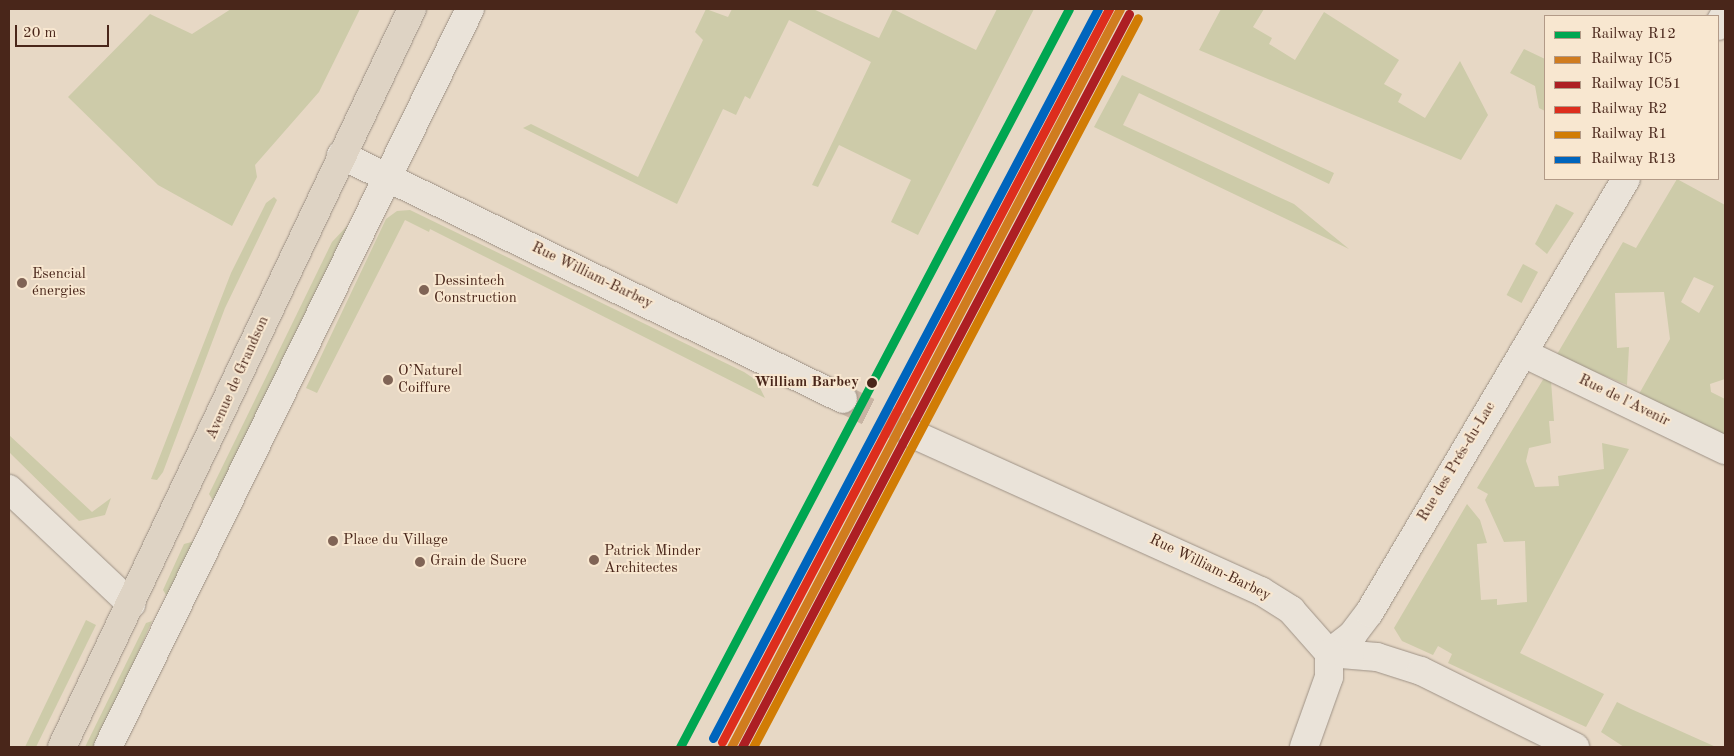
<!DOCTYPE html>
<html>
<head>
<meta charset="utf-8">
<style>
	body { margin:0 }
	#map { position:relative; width:1734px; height:756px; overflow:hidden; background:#e7d8c5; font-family:"Old Standard TT",serif }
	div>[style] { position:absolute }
	.green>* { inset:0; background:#cdcba9; transform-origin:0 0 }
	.secondary-tunnel>* { height:28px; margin-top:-14px; transform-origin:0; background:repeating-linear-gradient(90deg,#c7b4a3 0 28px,transparent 0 42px) }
	.roads { filter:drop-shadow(0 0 1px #9e9286) drop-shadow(0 0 1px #9e9286) }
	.street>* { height:28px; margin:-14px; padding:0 14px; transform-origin:14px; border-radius:14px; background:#eae3d9 }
	.secondary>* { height:28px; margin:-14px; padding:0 14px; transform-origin:14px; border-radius:14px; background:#eae3d9 }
	.primary>* { height:28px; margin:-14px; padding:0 14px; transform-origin:14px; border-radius:14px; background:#ded3c4 }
	.rail-1>* { height:9px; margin:-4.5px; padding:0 4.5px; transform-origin:4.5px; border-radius:4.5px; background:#00a651 }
	.rail-2>* { height:9px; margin:-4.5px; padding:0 4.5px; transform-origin:4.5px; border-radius:4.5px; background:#d07c1f }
	.rail-3>* { height:9px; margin:-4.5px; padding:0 4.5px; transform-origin:4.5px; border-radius:4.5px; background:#ad1f23 }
	.rail-4>* { height:9px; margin:-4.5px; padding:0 4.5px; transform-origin:4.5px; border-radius:4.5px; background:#dd2e1d }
	.rail-5>* { height:9px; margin:-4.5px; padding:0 4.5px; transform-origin:4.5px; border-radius:4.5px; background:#d17c05 }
	.rail-6>* { height:9px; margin:-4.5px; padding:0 4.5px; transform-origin:4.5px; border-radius:4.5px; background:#0065bd }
	.dots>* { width:14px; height:14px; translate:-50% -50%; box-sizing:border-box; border:2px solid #f8e7d0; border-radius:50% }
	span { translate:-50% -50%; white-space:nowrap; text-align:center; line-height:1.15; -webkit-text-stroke:4px #f8e7d0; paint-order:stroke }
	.poi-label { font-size:15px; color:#49261a }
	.left { translate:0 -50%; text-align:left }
	.street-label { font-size:15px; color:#49261a }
	.stop-label { font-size:15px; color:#49261a; font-weight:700 }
	.right { translate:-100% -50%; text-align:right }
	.frame { position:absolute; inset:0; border:10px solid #49261a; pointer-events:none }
	.legend { position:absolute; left:1544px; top:15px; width:175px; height:165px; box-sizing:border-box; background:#f8e7d0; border:1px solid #b29a87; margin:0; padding:6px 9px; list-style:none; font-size:15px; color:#49261a }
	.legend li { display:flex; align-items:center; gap:10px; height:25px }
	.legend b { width:25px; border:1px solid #b29a87 }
	.scale { position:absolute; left:15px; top:25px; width:94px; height:22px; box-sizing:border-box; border:2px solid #49261a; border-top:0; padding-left:6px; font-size:15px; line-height:18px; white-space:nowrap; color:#49261a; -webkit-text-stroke:4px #f8e7d0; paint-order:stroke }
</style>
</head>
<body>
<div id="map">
	<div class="green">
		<div style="clip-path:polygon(231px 9px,360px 9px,319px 92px,255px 165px,257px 177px,232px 226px,158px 185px,68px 97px,150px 14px,192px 34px)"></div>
		<div style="clip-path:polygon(706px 9px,728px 17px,732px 9px,813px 9px,879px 38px,893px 9px,976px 50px,997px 9px,1034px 9px,918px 235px,891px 222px,911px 180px,839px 145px,818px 187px,812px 185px,871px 62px,789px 20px,750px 99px,745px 96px,736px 115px,723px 109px,677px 204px,523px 128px,531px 124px,638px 177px,703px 40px,695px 32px)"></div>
		<div style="clip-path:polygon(1221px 9px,1264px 9px,1253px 27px,1272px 38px,1269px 44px,1295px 60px,1324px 12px,1399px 60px,1384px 84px,1402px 94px,1398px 102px,1425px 118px,1460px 61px,1488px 115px,1461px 160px,1199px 50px)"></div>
		<div style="clip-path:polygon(1524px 49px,1545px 59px,1545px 111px,1539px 108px,1535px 86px,1510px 73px)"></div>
		<div style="clip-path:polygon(1122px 75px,1334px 173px,1329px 184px,1139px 93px,1123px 125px,1294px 204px,1349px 249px,1094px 127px)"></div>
		<div style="clip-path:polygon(evenodd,1677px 179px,1725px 205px,1725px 379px,1710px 384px,1711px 392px,1725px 399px,1725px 437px,1639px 394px,1670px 339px,1664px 292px,1615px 293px,1617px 348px,1629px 347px,1627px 385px,1556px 356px,1623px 242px,1636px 248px,1677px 179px,1694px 277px,1714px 286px,1699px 313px,1681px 302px,1694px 277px)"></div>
		<div style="clip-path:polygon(274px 197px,277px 200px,225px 308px,163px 472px,157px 480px,151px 479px,231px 273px,266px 203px)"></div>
		<div style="clip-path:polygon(1556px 204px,1574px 213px,1547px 254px,1535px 244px)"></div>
		<div style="clip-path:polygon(410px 210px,744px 372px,756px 380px,765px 398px,430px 229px,429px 232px,405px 220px,317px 393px,306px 388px,386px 219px,397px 211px)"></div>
		<div style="clip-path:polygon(347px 226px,351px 228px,215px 504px,209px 494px,332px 242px)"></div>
		<div style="left:1523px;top:264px;width:17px;height:35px;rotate:28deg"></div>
		<div style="clip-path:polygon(1544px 378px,1551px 381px,1554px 421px,1549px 421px,1551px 443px,1529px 448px,1526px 461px,1535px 487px,1559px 486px,1558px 476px,1604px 469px,1602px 443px,1629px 449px,1520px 653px,1604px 694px,1586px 727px,1448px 663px,1452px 654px,1438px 646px,1433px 655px,1402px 641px,1394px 628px,1467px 504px,1480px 520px,1487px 543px,1477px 544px,1481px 600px,1497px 599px,1497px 605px,1527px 602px,1525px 541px,1504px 542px,1485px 500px,1488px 494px,1477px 488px)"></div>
		<div style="clip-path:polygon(9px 435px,92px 512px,111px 498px,105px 515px,79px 521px,9px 452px)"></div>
		<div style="clip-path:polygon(199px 540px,168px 596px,166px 595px,163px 590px,184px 544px)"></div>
		<div style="clip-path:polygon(86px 620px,96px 625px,36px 747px,25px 747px)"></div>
		<div style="clip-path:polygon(152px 621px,97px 747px,85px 747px,146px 623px)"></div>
		<div style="clip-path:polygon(1617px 702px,1631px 709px,1716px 747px,1624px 747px,1601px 732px)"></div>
	</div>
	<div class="secondary-tunnel">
		<div style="left:843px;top:399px;width:78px;rotate:26.6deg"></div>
	</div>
	<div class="roads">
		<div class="street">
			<div style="left:1718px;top:26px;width:14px;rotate:-60deg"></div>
			<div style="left:1523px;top:353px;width:224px;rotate:25.7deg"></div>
			<div style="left:9px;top:489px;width:168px;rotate:43.3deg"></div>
			<div style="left:1329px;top:653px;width:31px;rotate:-38deg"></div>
			<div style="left:1353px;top:634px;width:26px;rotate:-53deg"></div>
			<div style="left:1369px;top:613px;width:504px;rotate:-59.37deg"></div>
			<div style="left:1329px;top:653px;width:48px;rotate:4.8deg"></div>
			<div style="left:1377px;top:657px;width:46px;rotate:17.7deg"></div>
			<div style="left:1421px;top:671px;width:172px;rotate:26.3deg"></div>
			<div style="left:108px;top:747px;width:822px;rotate:-63.87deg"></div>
		</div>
		<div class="secondary">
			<div style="left:341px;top:155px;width:558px;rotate:25.92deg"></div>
			<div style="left:913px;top:434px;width:382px;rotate:24.3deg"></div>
			<div style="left:1261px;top:591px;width:36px;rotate:32deg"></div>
			<div style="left:1291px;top:610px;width:57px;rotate:48.5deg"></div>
			<div style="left:1329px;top:653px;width:24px;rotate:90deg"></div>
			<div style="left:1329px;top:677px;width:74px;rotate:109.7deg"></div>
		</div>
		<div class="primary">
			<div style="left:62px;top:747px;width:817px;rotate:-64.63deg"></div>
		</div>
	</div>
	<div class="rail-1">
		<div style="left:680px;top:747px;width:834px;rotate:-62.21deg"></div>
	</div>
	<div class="rail-2">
		<div style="left:731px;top:747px;width:834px;rotate:-62.21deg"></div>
	</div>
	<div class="rail-3">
		<div style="left:742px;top:747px;width:829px;rotate:-62.17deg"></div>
	</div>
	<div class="rail-4">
		<div style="left:722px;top:742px;width:829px;rotate:-62.17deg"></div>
	</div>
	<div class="rail-5">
		<div style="left:753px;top:747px;width:824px;rotate:-62.16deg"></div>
	</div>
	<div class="rail-6">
		<div style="left:713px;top:738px;width:824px;rotate:-62.16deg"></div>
	</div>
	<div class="dots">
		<div style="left:22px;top:283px;background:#806456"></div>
		<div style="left:424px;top:290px;background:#806456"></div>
		<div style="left:388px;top:380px;background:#806456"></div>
		<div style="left:872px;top:383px;background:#49261a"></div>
		<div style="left:333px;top:541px;background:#806456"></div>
		<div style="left:594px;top:560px;background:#806456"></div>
		<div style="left:420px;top:562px;background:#806456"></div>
	</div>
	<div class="poi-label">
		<span class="left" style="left:32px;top:283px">Esencial<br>énergies</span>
		<span class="left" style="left:434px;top:290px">Dessintech<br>Construction</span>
		<span class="left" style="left:398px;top:380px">O’Naturel<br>Coiffure</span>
		<span class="left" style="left:343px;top:541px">Place du Village</span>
		<span class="left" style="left:604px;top:560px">Patrick Minder<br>Architectes</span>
		<span class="left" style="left:430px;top:562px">Grain de Sucre</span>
	</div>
	<div class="street-label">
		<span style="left:592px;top:276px;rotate:26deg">Rue William-Barbey</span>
		<span style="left:238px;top:378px;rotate:-66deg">Avenue de Grandson</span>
		<span style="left:1624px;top:401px;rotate:26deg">Rue de l'Avenir</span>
		<span style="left:1457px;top:462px;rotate:-59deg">Rue des Prés-du-Lac</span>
		<span style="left:1210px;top:568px;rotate:26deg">Rue William-Barbey</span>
	</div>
	<div class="stop-label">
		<span class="right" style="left:859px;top:383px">William Barbey</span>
	</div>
	<div class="frame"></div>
	<ul class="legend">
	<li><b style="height:6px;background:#00a651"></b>Railway R12</li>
	<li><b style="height:6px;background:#d07c1f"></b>Railway IC5</li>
	<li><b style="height:6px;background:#ad1f23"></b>Railway IC51</li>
	<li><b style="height:6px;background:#dd2e1d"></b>Railway R2</li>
	<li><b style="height:6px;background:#d17c05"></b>Railway R1</li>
	<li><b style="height:6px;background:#0065bd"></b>Railway R13</li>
	</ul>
	<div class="scale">20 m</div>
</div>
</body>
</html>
